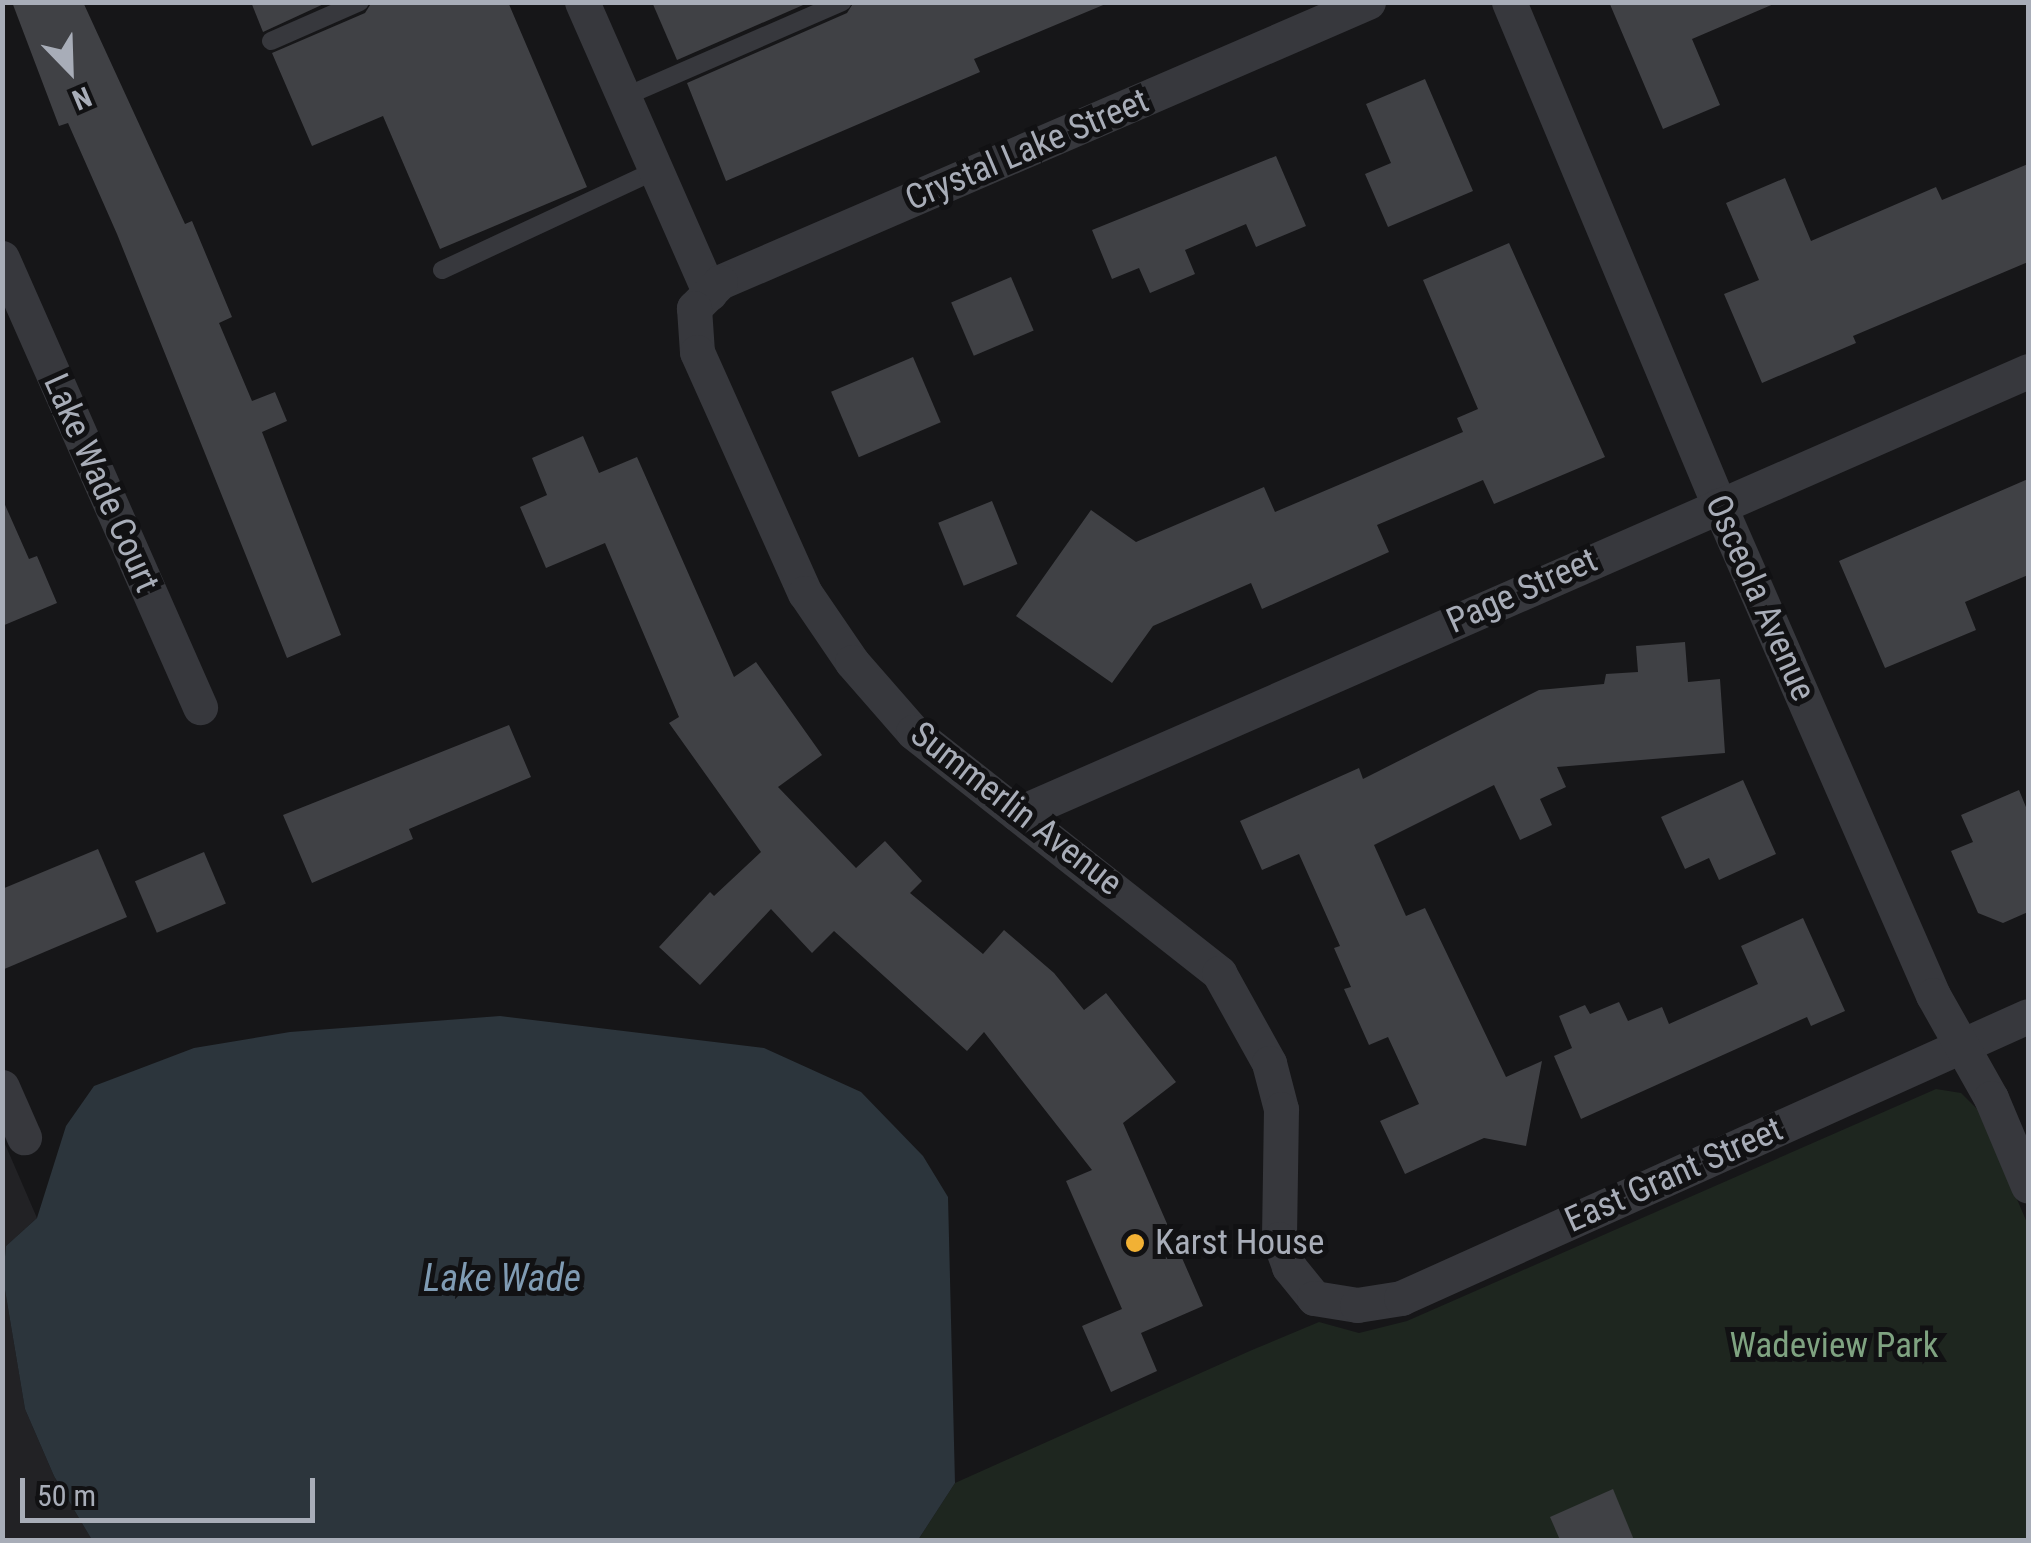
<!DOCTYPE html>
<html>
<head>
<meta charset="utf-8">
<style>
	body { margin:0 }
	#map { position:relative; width:2031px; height:1543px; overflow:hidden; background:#161618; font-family:"Roboto Condensed",sans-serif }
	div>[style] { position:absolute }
	.built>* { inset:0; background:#222225 }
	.green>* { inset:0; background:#1e261f }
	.water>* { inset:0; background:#2c353c }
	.building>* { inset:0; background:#404145; transform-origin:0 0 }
	.service>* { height:18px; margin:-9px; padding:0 9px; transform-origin:9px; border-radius:9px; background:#37383d }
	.minor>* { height:35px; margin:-17.5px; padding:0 17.5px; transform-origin:17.5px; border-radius:17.5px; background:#37383d }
	.dots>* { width:28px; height:28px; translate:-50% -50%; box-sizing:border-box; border:5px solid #111113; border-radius:50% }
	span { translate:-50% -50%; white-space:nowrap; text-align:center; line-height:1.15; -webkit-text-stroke:10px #111113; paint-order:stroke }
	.street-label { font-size:35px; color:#a8adb8 }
	.poi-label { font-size:35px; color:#a8adb8 }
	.left { translate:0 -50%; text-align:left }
	.park-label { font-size:35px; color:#7fa381 }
	.water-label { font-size:38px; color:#7f9bb3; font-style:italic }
	.frame { position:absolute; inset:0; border:5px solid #a8adb8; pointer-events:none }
	.north { position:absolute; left:20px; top:20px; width:100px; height:100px; -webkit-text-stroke:8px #111113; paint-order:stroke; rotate:157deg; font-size:28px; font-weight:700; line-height:40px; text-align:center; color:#a8adb8 }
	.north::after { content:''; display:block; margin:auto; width:35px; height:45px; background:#a8adb8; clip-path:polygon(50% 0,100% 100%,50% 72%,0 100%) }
	.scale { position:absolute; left:20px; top:1478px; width:295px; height:45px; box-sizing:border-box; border:5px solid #a8adb8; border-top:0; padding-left:12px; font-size:30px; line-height:35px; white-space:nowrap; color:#a8adb8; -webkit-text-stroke:8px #111113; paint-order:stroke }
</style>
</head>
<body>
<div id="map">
	<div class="built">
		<div style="clip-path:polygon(2px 1137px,37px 1218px,6px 1246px,3px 1278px,25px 1409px,54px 1476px,92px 1540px,3px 1540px)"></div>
	</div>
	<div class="green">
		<div style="clip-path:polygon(1936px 1089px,1961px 1093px,1980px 1112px,2028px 1225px,2028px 1540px,918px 1540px,955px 1483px,1252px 1350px,1319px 1322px,1359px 1333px,1407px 1321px)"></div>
	</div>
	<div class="water">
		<div style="clip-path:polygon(500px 1016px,764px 1048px,861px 1092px,923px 1156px,948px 1197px,955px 1483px,918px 1540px,92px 1540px,54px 1476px,25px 1409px,3px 1278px,6px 1246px,37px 1218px,66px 1126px,94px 1086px,194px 1048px,290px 1032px)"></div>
	</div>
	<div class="building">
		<div style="clip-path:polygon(12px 2px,83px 2px,185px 224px,192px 221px,232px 317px,219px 323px,252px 401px,275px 392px,287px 421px,262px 432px,341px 635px,287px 658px,117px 234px,68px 123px,59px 126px)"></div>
		<div style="clip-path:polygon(251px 2px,328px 2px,263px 32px)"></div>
		<div style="clip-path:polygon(372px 2px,508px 2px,587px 187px,440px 249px,383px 116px,312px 146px,272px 53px,365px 13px)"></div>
		<div style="clip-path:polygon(652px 2px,810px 2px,677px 60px)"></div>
		<div style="clip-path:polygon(854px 2px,970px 2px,1108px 3px,974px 59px,980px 72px,726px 181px,687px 83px,847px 13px)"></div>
		<div style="clip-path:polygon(1609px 2px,1776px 2px,1776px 3px,1692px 39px,1720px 105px,1663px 129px)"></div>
		<div style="clip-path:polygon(1425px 79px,1473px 191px,1388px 227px,1365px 174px,1391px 163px,1366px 104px)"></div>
		<div style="clip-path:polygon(1276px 156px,1306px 226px,1256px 247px,1246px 224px,1185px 250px,1195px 274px,1150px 293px,1139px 268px,1112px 279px,1092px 230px)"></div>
		<div style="clip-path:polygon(2028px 164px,2028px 262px,1853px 336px,1856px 343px,1762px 383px,1724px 294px,1759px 280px,1726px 203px,1785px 178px,1811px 241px,1936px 187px,1942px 200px)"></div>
		<div style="clip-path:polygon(1509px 243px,1605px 457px,1494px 504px,1483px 480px,1377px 525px,1389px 552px,1262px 609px,1251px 583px,1153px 626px,1112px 683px,1016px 616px,1091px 510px,1136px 542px,1264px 487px,1275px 512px,1463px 432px,1457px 418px,1478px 409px,1423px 280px)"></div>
		<div style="left:1011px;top:277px;width:58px;height:65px;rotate:67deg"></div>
		<div style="left:913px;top:357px;width:71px;height:89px;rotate:67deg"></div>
		<div style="clip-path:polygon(583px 436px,599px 473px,637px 457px,734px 677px,756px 662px,822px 755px,778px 787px,856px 868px,885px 841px,922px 881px,910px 893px,983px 954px,1004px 930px,1054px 973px,1084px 1010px,1106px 993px,1176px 1082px,1123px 1123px,1203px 1306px,1141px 1333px,1157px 1371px,1111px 1392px,1082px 1326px,1122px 1309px,1066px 1181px,1092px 1170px,984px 1032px,967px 1051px,834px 931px,812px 953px,771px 909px,700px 985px,659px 947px,710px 892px,714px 896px,761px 852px,669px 723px,679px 717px,605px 543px,546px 568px,520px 507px,547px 495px,532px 458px)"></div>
		<div style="clip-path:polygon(2028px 479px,2028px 575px,1965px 602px,1976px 630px,1885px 668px,1839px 561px)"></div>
		<div style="clip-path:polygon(2px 498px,29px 559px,37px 556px,57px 603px,2px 626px)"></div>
		<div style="left:992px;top:501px;width:68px;height:58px;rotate:68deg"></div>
		<div style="clip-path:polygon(1685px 642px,1688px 682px,1720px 679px,1725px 753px,1557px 767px,1566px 787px,1540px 799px,1552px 825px,1520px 840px,1494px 785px,1374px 845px,1406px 916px,1425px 908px,1506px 1077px,1542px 1061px,1526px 1146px,1484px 1138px,1405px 1174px,1380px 1121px,1419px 1104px,1388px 1037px,1369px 1045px,1344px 989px,1351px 987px,1334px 948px,1340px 946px,1299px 854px,1262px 870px,1240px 821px,1359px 768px,1363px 779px,1539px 690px,1604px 684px,1606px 674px,1638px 672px,1636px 646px)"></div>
		<div style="clip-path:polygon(509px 725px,531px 777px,409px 829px,413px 839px,312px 883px,283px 815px)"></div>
		<div style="clip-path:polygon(1743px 780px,1776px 854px,1719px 880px,1709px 858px,1685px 869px,1661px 817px)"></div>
		<div style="clip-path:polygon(2019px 790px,2028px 812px,2028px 912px,2003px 923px,1978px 913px,1951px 851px,1973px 842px,1961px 815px)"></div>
		<div style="clip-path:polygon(98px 849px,127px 917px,2px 970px,2px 889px)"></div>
		<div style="left:204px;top:852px;width:56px;height:75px;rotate:67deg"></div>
		<div style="clip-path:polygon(1803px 918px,1845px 1011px,1811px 1026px,1807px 1017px,1581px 1119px,1554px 1056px,1572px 1048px,1559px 1016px,1585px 1005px,1590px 1014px,1619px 1002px,1628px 1021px,1662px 1007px,1669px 1024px,1758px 984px,1741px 946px)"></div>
		<div style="clip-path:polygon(1613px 1489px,1634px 1540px,1560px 1540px,1550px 1517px)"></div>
	</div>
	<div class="service">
		<div style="left:271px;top:41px;width:97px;rotate:-23.7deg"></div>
		<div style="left:624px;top:97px;width:238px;rotate:-23.5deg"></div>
		<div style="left:442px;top:270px;width:236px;rotate:-25deg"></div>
	</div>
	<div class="minor">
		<div style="left:582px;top:2px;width:318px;rotate:66.3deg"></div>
		<div style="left:1368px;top:2px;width:706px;rotate:156.63deg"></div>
		<div style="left:720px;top:282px;width:37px;rotate:135deg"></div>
		<div style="left:694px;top:308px;width:44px;rotate:86.1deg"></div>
		<div style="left:697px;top:352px;width:264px;rotate:65.9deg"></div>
		<div style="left:805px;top:593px;width:83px;rotate:55.7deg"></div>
		<div style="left:852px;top:662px;width:93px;rotate:48.9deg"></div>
		<div style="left:913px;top:732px;width:390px;rotate:38.2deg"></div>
		<div style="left:1219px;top:973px;width:103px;rotate:60.9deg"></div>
		<div style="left:1269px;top:1063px;width:48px;rotate:75.4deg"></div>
		<div style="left:1281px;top:1109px;width:130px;rotate:90.9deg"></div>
		<div style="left:1279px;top:1239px;width:30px;rotate:70deg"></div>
		<div style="left:1289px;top:1267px;width:40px;rotate:51deg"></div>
		<div style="left:1314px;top:1298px;width:44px;rotate:9.2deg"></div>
		<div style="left:1357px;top:1305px;width:45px;rotate:-9deg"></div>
		<div style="left:1401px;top:1298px;width:687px;rotate:-24.22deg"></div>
		<div style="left:1509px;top:2px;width:545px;rotate:67.34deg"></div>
		<div style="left:1719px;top:505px;width:535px;rotate:66.41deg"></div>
		<div style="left:1933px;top:995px;width:118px;rotate:60.6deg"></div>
		<div style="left:1991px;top:1098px;width:95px;rotate:67.2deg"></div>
		<div style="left:2px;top:258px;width:491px;rotate:66.2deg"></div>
		<div style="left:1017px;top:814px;width:1104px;rotate:-23.66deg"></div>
		<div style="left:2px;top:1087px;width:55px;rotate:66.3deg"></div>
	</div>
	<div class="dots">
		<div style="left:1135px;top:1243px;background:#f2b134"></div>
	</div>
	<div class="street-label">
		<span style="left:1027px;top:150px;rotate:-23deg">Crystal Lake Street</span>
		<span style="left:101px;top:483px;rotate:66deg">Lake Wade Court</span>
		<span style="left:1522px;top:591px;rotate:-24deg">Page Street</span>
		<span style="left:1760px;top:598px;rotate:66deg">Osceola Avenue</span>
		<span style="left:1016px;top:809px;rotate:38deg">Summerlin Avenue</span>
		<span style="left:1674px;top:1175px;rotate:-24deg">East Grant Street</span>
	</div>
	<div class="poi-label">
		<span class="left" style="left:1155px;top:1243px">Karst House</span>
	</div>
	<div class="park-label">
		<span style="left:1834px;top:1346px">Wadeview Park</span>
	</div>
	<div class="water-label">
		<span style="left:502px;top:1279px">Lake Wade</span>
	</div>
	<div class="frame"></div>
	<div class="north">N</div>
	<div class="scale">50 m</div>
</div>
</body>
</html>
